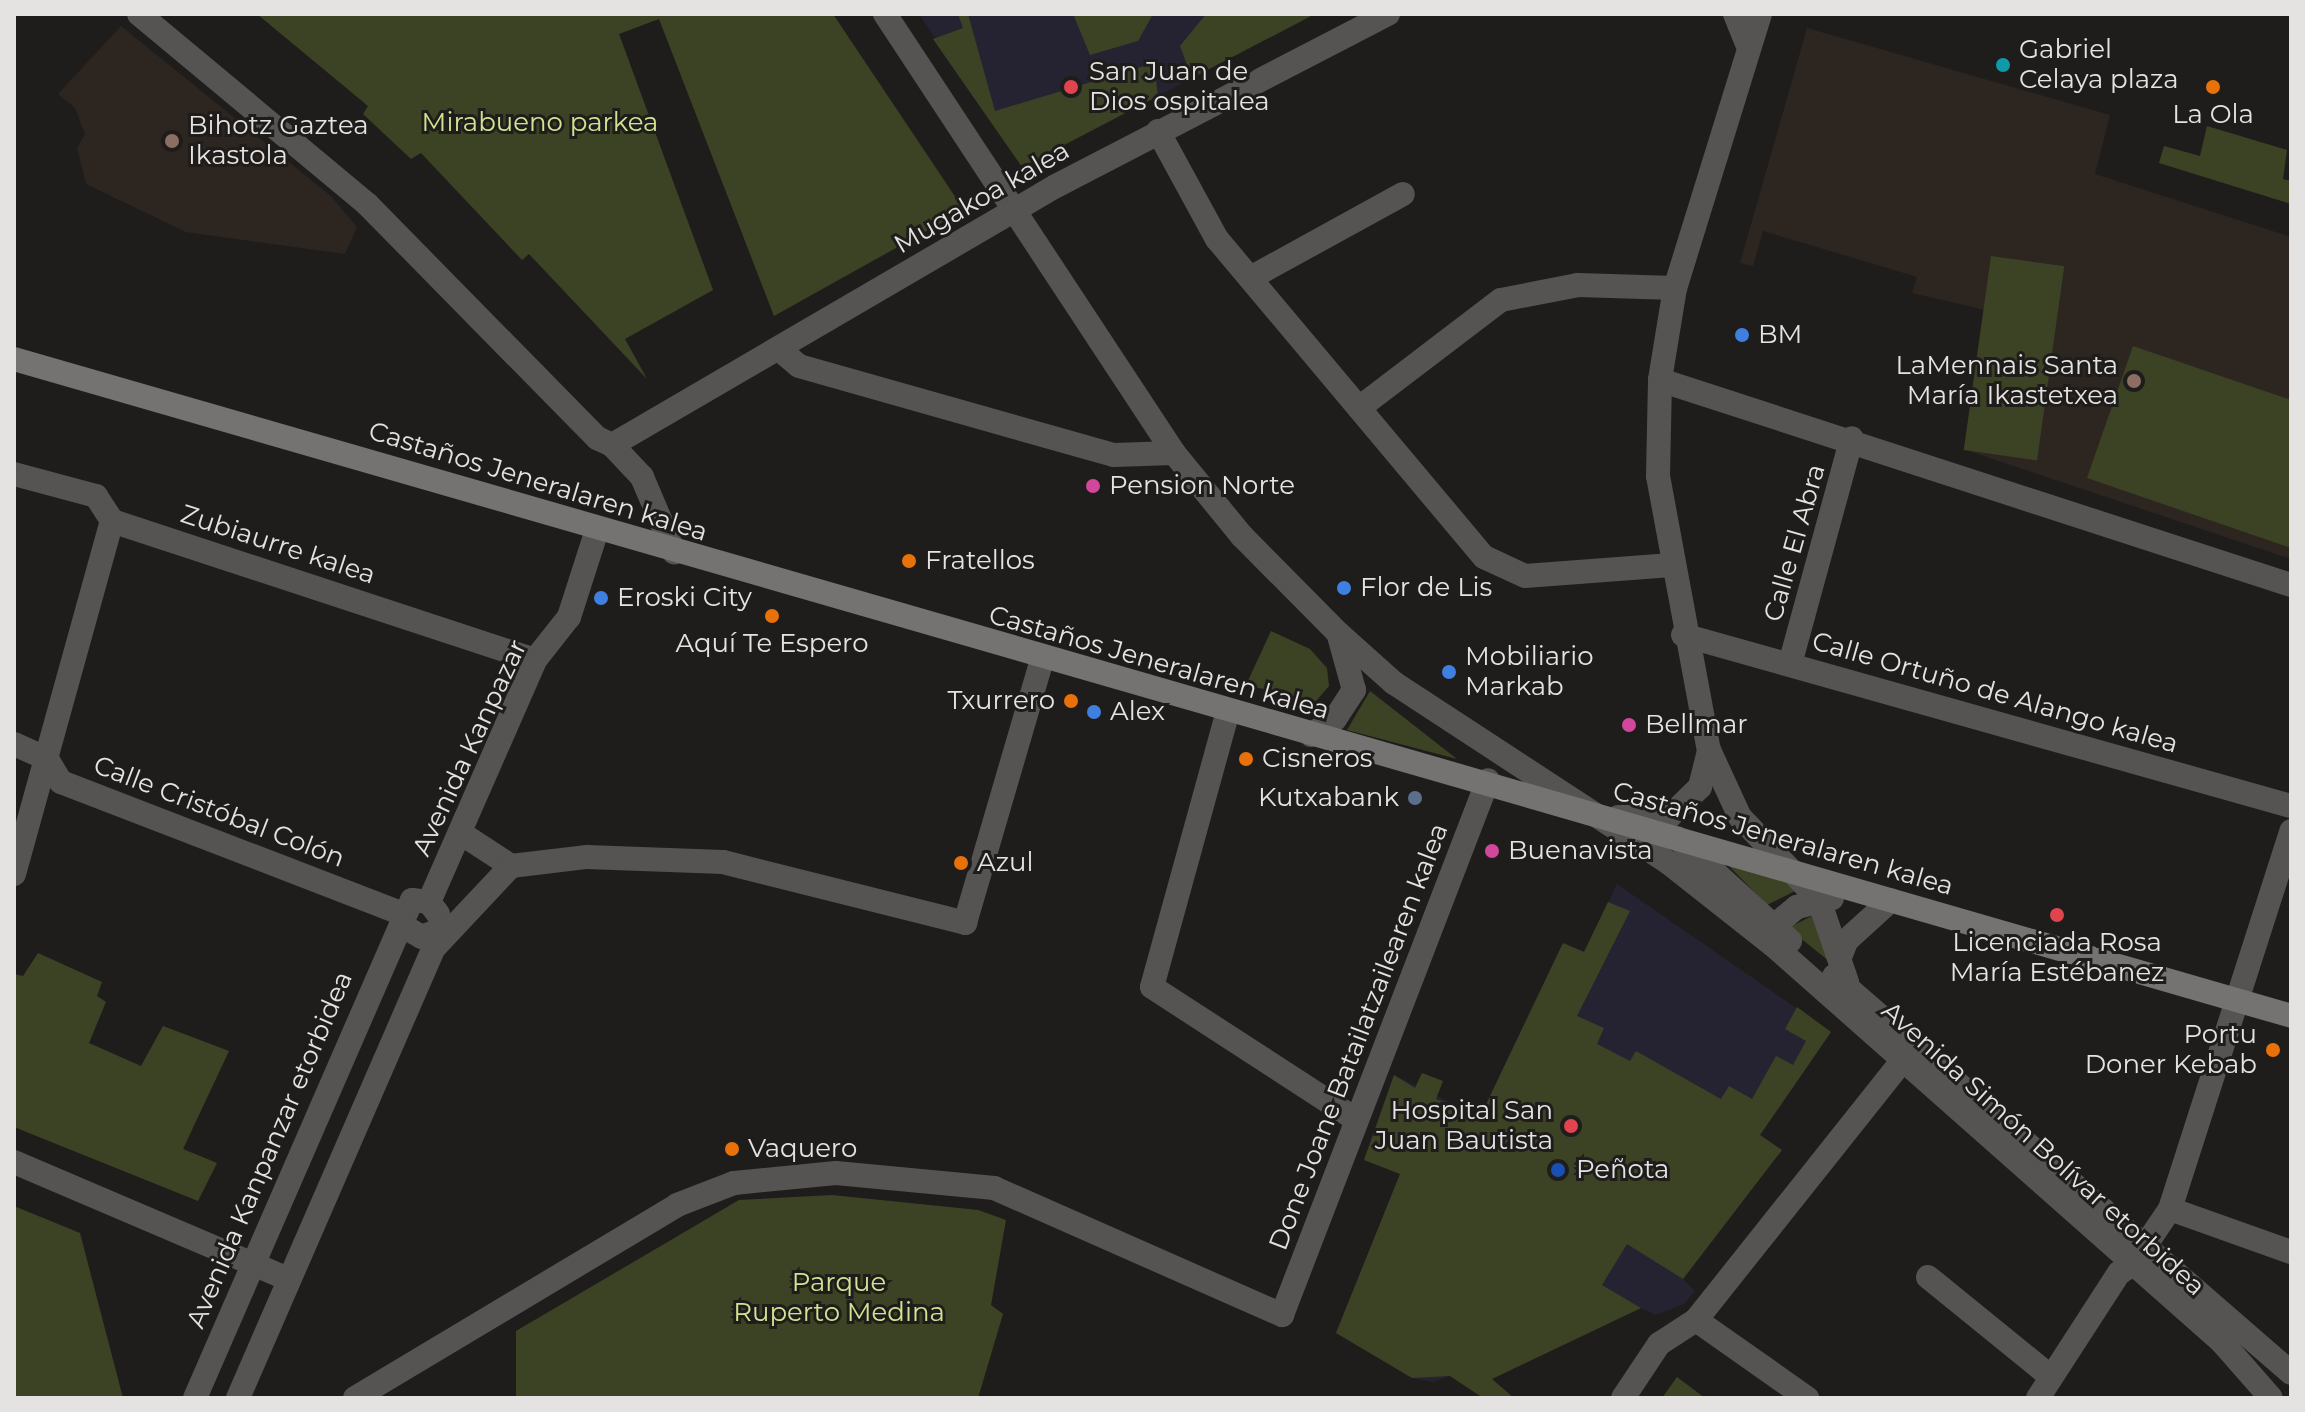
<!DOCTYPE html>
<html>
<head>
<meta charset="utf-8">
<style>
	body { margin:0 }
	#map { position:relative; width:2305px; height:1412px; overflow:hidden; background:#1f1d1b; font-family:Montserrat,sans-serif }
	div>[style] { position:absolute }
	.built>* { inset:0; background:#2d2520 }
	.medical>* { inset:0; background:#252232 }
	.green>* { inset:0; background:#3c4324; transform-origin:0 0 }
	.street>* { height:24px; margin:-12px; padding:0 12px; transform-origin:12px; border-radius:12px; background:#555453 }
	.secondary>* { height:24px; margin:-12px; padding:0 12px; transform-origin:12px; border-radius:12px; background:#747371 }
	.dots>* { width:22px; height:22px; translate:-50% -50%; box-sizing:border-box; border:4px solid #1f1d1b; border-radius:50% }
	span { translate:-50% -50%; white-space:nowrap; text-align:center; line-height:1.15; -webkit-text-stroke:6px #1f1d1b; paint-order:stroke }
	.poi-label { font-size:26px; color:#e5e3e2 }
	.left { translate:0 -50%; text-align:left }
	.right { translate:-100% -50%; text-align:right }
	.park-label { font-size:26px; color:#d1e390 }
	.street-label { font-size:26px; color:#e5e3e2 }
	.frame { position:absolute; inset:0; border:16px solid #e5e3e2; pointer-events:none }
</style>
</head>
<body>
<div id="map">
	<div class="built">
		<div style="clip-path:polygon(121px 26px,331px 196px,357px 227px,345px 254px,186px 232px,86px 184px,77px 148px,85px 134px,75px 108px,58px 94px)"></div>
		<div style="clip-path:polygon(1807px 28px,2110px 115px,2095px 174px,2291px 237px,2291px 559px,1969px 451px,1985px 310px,1912px 293px,1917px 277px,1763px 231px,1753px 266px,1740px 263px)"></div>
	</div>
	<div class="medical">
		<div style="clip-path:polygon(919px 14px,1315px 14px,1022px 167px)"></div>
		<div style="clip-path:polygon(1617px 884px,1831px 1032px,1760px 1135px,1782px 1150px,1683px 1279px,1695px 1291px,1684px 1304px,1656px 1315px,1641px 1308px,1433px 1382px,1412px 1378px,1336px 1333px,1400px 1174px,1364px 1160px,1394px 1075px,1480px 1117px,1563px 943px,1585px 952px)"></div>
	</div>
	<div class="green">
		<div style="clip-path:polygon(257px 14px,833px 14px,964px 210px,774px 316px,659px 19px,619px 34px,713px 290px,625px 339px,647px 379px,529px 254px,522px 260px,421px 153px,411px 159px,363px 114px,368px 106px)"></div>
		<div style="clip-path:polygon(958px 14px,968px 14px,995px 111px,1154px 63px,1158px 96px,1022px 167px,933px 39px,963px 28px)"></div>
		<div style="clip-path:polygon(1073px 14px,1153px 14px,1138px 41px,1090px 55px)"></div>
		<div style="clip-path:polygon(1206px 14px,1315px 14px,1192px 78px,1180px 46px)"></div>
		<div style="clip-path:polygon(2207px 126px,2287px 150px,2283px 179px,2291px 181px,2291px 204px,2159px 163px,2164px 146px,2200px 156px)"></div>
		<div style="left:1991px;top:256px;width:74px;height:196px;rotate:8deg"></div>
		<div style="clip-path:polygon(2133px 346px,2291px 400px,2291px 548px,2087px 478px)"></div>
		<div style="clip-path:polygon(1271px 631px,1310px 649px,1327px 668px,1329px 686px,1316px 701px,1246px 685px)"></div>
		<div style="clip-path:polygon(1370px 691px,1457px 759px,1347px 730px)"></div>
		<div style="clip-path:polygon(1727px 864px,1798px 883px,1799px 889px,1767px 905px)"></div>
		<div style="clip-path:polygon(1608px 902px,1630px 911px,1577px 1016px,1604px 1028px,1597px 1044px,1630px 1061px,1636px 1051px,1721px 1099px,1729px 1086px,1752px 1099px,1776px 1056px,1793px 1065px,1806px 1041px,1785px 1029px,1797px 1007px,1831px 1032px,1760px 1135px,1782px 1150px,1683px 1279px,1627px 1244px,1602px 1285px,1641px 1308px,1492px 1379px,1514px 1398px,1483px 1398px,1450px 1376px,1412px 1378px,1336px 1333px,1400px 1174px,1364px 1160px,1394px 1075px,1415px 1088px,1422px 1073px,1443px 1081px,1436px 1099px,1480px 1117px,1563px 943px,1584px 952px)"></div>
		<div style="clip-path:polygon(1812px 916px,1835px 966px,1788px 928px)"></div>
		<div style="clip-path:polygon(38px 953px,102px 982px,97px 996px,106px 1002px,89px 1043px,141px 1066px,163px 1026px,229px 1051px,183px 1149px,217px 1163px,198px 1201px,14px 1127px,14px 974px,23px 976px)"></div>
		<div style="clip-path:polygon(832px 1195px,978px 1210px,1006px 1220px,991px 1305px,1003px 1314px,978px 1398px,516px 1398px,516px 1331px,739px 1200px)"></div>
		<div style="clip-path:polygon(14px 1206px,80px 1233px,123px 1398px,14px 1398px)"></div>
		<div style="clip-path:polygon(1677px 1377px,1705px 1398px,1662px 1398px)"></div>
	</div>
	<div class="street">
		<div style="left:139px;top:14px;width:297px;rotate:39.8deg"></div>
		<div style="left:367px;top:204px;width:328px;rotate:45.5deg"></div>
		<div style="left:597px;top:438px;width:17px;rotate:25deg"></div>
		<div style="left:612px;top:445px;width:44px;rotate:46.8deg"></div>
		<div style="left:642px;top:477px;width:82px;rotate:66.9deg"></div>
		<div style="left:885px;top:14px;width:526px;rotate:56.64deg"></div>
		<div style="left:1174px;top:453px;width:107px;rotate:50.7deg"></div>
		<div style="left:1242px;top:536px;width:136px;rotate:45.3deg"></div>
		<div style="left:1338px;top:633px;width:75px;rotate:41.8deg"></div>
		<div style="left:1394px;top:683px;width:329px;rotate:33.2deg"></div>
		<div style="left:1669px;top:863px;width:132px;rotate:38.3deg"></div>
		<div style="left:1773px;top:945px;width:599px;rotate:41.48deg"></div>
		<div style="left:2222px;top:1342px;width:74px;rotate:48.8deg"></div>
		<div style="left:1735px;top:14px;width:31px;rotate:68deg"></div>
		<div style="left:1760px;top:14px;width:287px;rotate:107.2deg"></div>
		<div style="left:1675px;top:288px;width:93px;rotate:99.3deg"></div>
		<div style="left:1660px;top:380px;width:96px;rotate:91.2deg"></div>
		<div style="left:1658px;top:476px;width:279px;rotate:79.5deg"></div>
		<div style="left:1709px;top:750px;width:74px;rotate:65.2deg"></div>
		<div style="left:1740px;top:817px;width:115px;rotate:46.4deg"></div>
		<div style="left:1819px;top:900px;width:87px;rotate:71.1deg"></div>
		<div style="left:1158px;top:131px;width:123px;rotate:61.4deg"></div>
		<div style="left:1217px;top:239px;width:415px;rotate:50deg"></div>
		<div style="left:1484px;top:557px;width:45px;rotate:24.9deg"></div>
		<div style="left:1525px;top:576px;width:147px;rotate:-4.3deg"></div>
		<div style="left:1252px;top:277px;width:172px;rotate:-28.8deg"></div>
		<div style="left:780px;top:350px;width:25px;rotate:40deg"></div>
		<div style="left:799px;top:366px;width:327px;rotate:15.8deg"></div>
		<div style="left:1114px;top:455px;width:60px;rotate:-1.9deg"></div>
		<div style="left:1660px;top:380px;width:663px;rotate:18deg"></div>
		<div style="left:1359px;top:408px;width:178px;rotate:-37.3deg"></div>
		<div style="left:1501px;top:300px;width:78px;rotate:-11deg"></div>
		<div style="left:1578px;top:285px;width:97px;rotate:1.8deg"></div>
		<div style="left:612px;top:445px;width:514px;rotate:-30.26deg"></div>
		<div style="left:1056px;top:186px;width:374px;rotate:-27.4deg"></div>
		<div style="left:14px;top:474px;width:85px;rotate:15deg"></div>
		<div style="left:96px;top:496px;width:30px;rotate:57deg"></div>
		<div style="left:112px;top:521px;width:445px;rotate:18.2deg"></div>
		<div style="left:1683px;top:635px;width:632px;rotate:15.71deg"></div>
		<div style="left:1790px;top:664px;width:234px;rotate:-74.7deg"></div>
		<div style="left:1228px;top:711px;width:286px;rotate:105.4deg"></div>
		<div style="left:1152px;top:987px;width:244px;rotate:33deg"></div>
		<div style="left:1311px;top:735px;width:29px;rotate:-34deg"></div>
		<div style="left:1335px;top:719px;width:35px;rotate:-57deg"></div>
		<div style="left:1354px;top:690px;width:56px;rotate:-105.5deg"></div>
		<div style="left:14px;top:744px;width:36px;rotate:24deg"></div>
		<div style="left:47px;top:759px;width:27px;rotate:59deg"></div>
		<div style="left:61px;top:782px;width:364px;rotate:21.1deg"></div>
		<div style="left:1618px;top:817px;width:51px"></div>
		<div style="left:1669px;top:817px;width:43px;rotate:-44.1deg"></div>
		<div style="left:1700px;top:787px;width:38px;rotate:-76deg"></div>
		<div style="left:462px;top:834px;width:59px;rotate:33.1deg"></div>
		<div style="left:1677px;top:838px;width:153px;rotate:42.3deg"></div>
		<div style="left:14px;top:874px;width:366px;rotate:-74.5deg"></div>
		<div style="left:429px;top:902px;width:264px;rotate:-66.3deg"></div>
		<div style="left:535px;top:660px;width:55px;rotate:-51.7deg"></div>
		<div style="left:569px;top:617px;width:91px;rotate:-72.2deg"></div>
		<div style="left:438px;top:914px;width:15px;rotate:-127deg"></div>
		<div style="left:429px;top:902px;width:17px;rotate:-173deg"></div>
		<div style="left:412px;top:900px;width:27px;rotate:114deg"></div>
		<div style="left:401px;top:925px;width:24px;rotate:30deg"></div>
		<div style="left:422px;top:937px;width:29px;rotate:-22deg"></div>
		<div style="left:1774px;top:939px;width:13px;rotate:-90deg"></div>
		<div style="left:1774px;top:926px;width:30px;rotate:-40deg"></div>
		<div style="left:1797px;top:907px;width:36px;rotate:-14deg"></div>
		<div style="left:1840px;top:957px;width:18px;rotate:-68deg"></div>
		<div style="left:1847px;top:940px;width:59px;rotate:-42.3deg"></div>
		<div style="left:1834px;top:976px;width:605px;rotate:40.98deg"></div>
		<div style="left:14px;top:1162px;width:298px;rotate:23.1deg"></div>
		<div style="left:2170px;top:1209px;width:128px;rotate:19.6deg"></div>
		<div style="left:2147px;top:1243px;width:41px;rotate:-55.9deg"></div>
		<div style="left:2170px;top:1209px;width:397px;rotate:-72.2deg"></div>
		<div style="left:1928px;top:1277px;width:157px;rotate:39.1deg"></div>
		<div style="left:1696px;top:1320px;width:136px;rotate:35.1deg"></div>
		<div style="left:195px;top:1398px;width:516px;rotate:-66.47deg"></div>
		<div style="left:238px;top:1398px;width:490px;rotate:-66.5deg"></div>
		<div style="left:433px;top:949px;width:114px;rotate:-46.8deg"></div>
		<div style="left:511px;top:866px;width:77px;rotate:-6.8deg"></div>
		<div style="left:587px;top:857px;width:136px;rotate:2.1deg"></div>
		<div style="left:723px;top:862px;width:250px;rotate:14.1deg"></div>
		<div style="left:965px;top:923px;width:274px;rotate:-73.7deg"></div>
		<div style="left:355px;top:1398px;width:375px;rotate:-30.9deg"></div>
		<div style="left:677px;top:1205px;width:61px;rotate:-21.1deg"></div>
		<div style="left:734px;top:1183px;width:102px;rotate:-5.6deg"></div>
		<div style="left:836px;top:1173px;width:159px;rotate:5.4deg"></div>
		<div style="left:994px;top:1188px;width:315px;rotate:23.8deg"></div>
		<div style="left:1282px;top:1315px;width:573px;rotate:-68.94deg"></div>
		<div style="left:1623px;top:1398px;width:65px;rotate:-56.3deg"></div>
		<div style="left:1659px;top:1344px;width:44px;rotate:-33deg"></div>
		<div style="left:1696px;top:1320px;width:331px;rotate:-51.5deg"></div>
		<div style="left:2038px;top:1398px;width:149px;rotate:-57.1deg"></div>
		<div style="left:2119px;top:1273px;width:15px;rotate:-32deg"></div>
	</div>
	<div class="secondary">
		<div style="left:14px;top:359px;width:2370px;rotate:16.09deg"></div>
	</div>
	<div class="dots">
		<div style="left:2003px;top:65px;background:#0f9aa8"></div>
		<div style="left:1071px;top:87px;background:#e0444e"></div>
		<div style="left:2213px;top:87px;background:#e8710a"></div>
		<div style="left:172px;top:141px;background:#8d6e63"></div>
		<div style="left:1742px;top:335px;background:#3f7fe0"></div>
		<div style="left:2134px;top:381px;background:#8d6e63"></div>
		<div style="left:1093px;top:486px;background:#d1479c"></div>
		<div style="left:909px;top:561px;background:#e8710a"></div>
		<div style="left:1344px;top:588px;background:#3f7fe0"></div>
		<div style="left:601px;top:598px;background:#3f7fe0"></div>
		<div style="left:772px;top:616px;background:#e8710a"></div>
		<div style="left:1449px;top:672px;background:#3f7fe0"></div>
		<div style="left:1071px;top:701px;background:#e8710a"></div>
		<div style="left:1094px;top:712px;background:#3f7fe0"></div>
		<div style="left:1629px;top:725px;background:#d1479c"></div>
		<div style="left:1246px;top:759px;background:#e8710a"></div>
		<div style="left:1415px;top:798px;background:#5c6f8a"></div>
		<div style="left:1492px;top:851px;background:#d1479c"></div>
		<div style="left:961px;top:863px;background:#e8710a"></div>
		<div style="left:2057px;top:915px;background:#e0444e"></div>
		<div style="left:2273px;top:1050px;background:#e8710a"></div>
		<div style="left:1571px;top:1126px;background:#e0444e"></div>
		<div style="left:732px;top:1149px;background:#e8710a"></div>
		<div style="left:1558px;top:1170px;background:#1a4fb4"></div>
	</div>
	<div class="poi-label">
		<span class="left" style="left:2019px;top:65px">Gabriel<br>Celaya plaza</span>
		<span class="left" style="left:1089px;top:87px">San Juan de<br>Dios ospitalea</span>
		<span style="left:2213px;top:115px">La Ola</span>
		<span class="left" style="left:188px;top:141px">Bihotz Gaztea<br>Ikastola</span>
		<span class="left" style="left:1758px;top:335px">BM</span>
		<span class="right" style="left:2118px;top:381px">LaMennais Santa<br>María Ikastetxea</span>
		<span class="left" style="left:1109px;top:486px">Pension Norte</span>
		<span class="left" style="left:925px;top:561px">Fratellos</span>
		<span class="left" style="left:1360px;top:588px">Flor de Lis</span>
		<span class="left" style="left:617px;top:598px">Eroski City</span>
		<span style="left:772px;top:644px">Aquí Te Espero</span>
		<span class="left" style="left:1465px;top:672px">Mobiliario<br>Markab</span>
		<span class="right" style="left:1055px;top:701px">Txurrero</span>
		<span class="left" style="left:1110px;top:712px">Alex</span>
		<span class="left" style="left:1645px;top:725px">Bellmar</span>
		<span class="left" style="left:1262px;top:759px">Cisneros</span>
		<span class="right" style="left:1399px;top:798px">Kutxabank</span>
		<span class="left" style="left:1508px;top:851px">Buenavista</span>
		<span class="left" style="left:977px;top:863px">Azul</span>
		<span style="left:2057px;top:958px">Licenciada Rosa<br>María Estébanez</span>
		<span class="right" style="left:2257px;top:1050px">Portu<br>Doner Kebab</span>
		<span class="right" style="left:1553px;top:1126px">Hospital San<br>Juan Bautista</span>
		<span class="left" style="left:748px;top:1149px">Vaquero</span>
		<span class="left" style="left:1576px;top:1170px">Peñota</span>
	</div>
	<div class="park-label">
		<span style="left:540px;top:123px">Mirabueno parkea</span>
		<span style="left:839px;top:1298px">Parque<br>Ruperto Medina</span>
	</div>
	<div class="street-label">
		<span style="left:982px;top:198px;rotate:-30deg">Mugakoa kalea</span>
		<span style="left:538px;top:482px;rotate:17deg">Castaños Jeneralaren kalea</span>
		<span style="left:1795px;top:543px;rotate:-74deg">Calle El Abra</span>
		<span style="left:278px;top:545px;rotate:18deg">Zubiaurre kalea</span>
		<span style="left:1159px;top:663px;rotate:16deg">Castaños Jeneralaren kalea</span>
		<span style="left:1995px;top:693px;rotate:16deg">Calle Ortuño de Alango kalea</span>
		<span style="left:470px;top:748px;rotate:-65deg">Avenida Kanpazar</span>
		<span style="left:219px;top:812px;rotate:21deg">Calle Cristóbal Colón</span>
		<span style="left:1783px;top:839px;rotate:16deg">Castaños Jeneralaren kalea</span>
		<span style="left:1359px;top:1037px;rotate:-69deg">Done Joane Batailatzailearen kalea</span>
		<span style="left:2043px;top:1149px;rotate:42deg">Avenida Simón Bolívar etorbidea</span>
		<span style="left:270px;top:1150px;rotate:-67deg">Avenida Kanpanzar etorbidea</span>
	</div>
	<div class="frame"></div>
</div>
</body>
</html>
